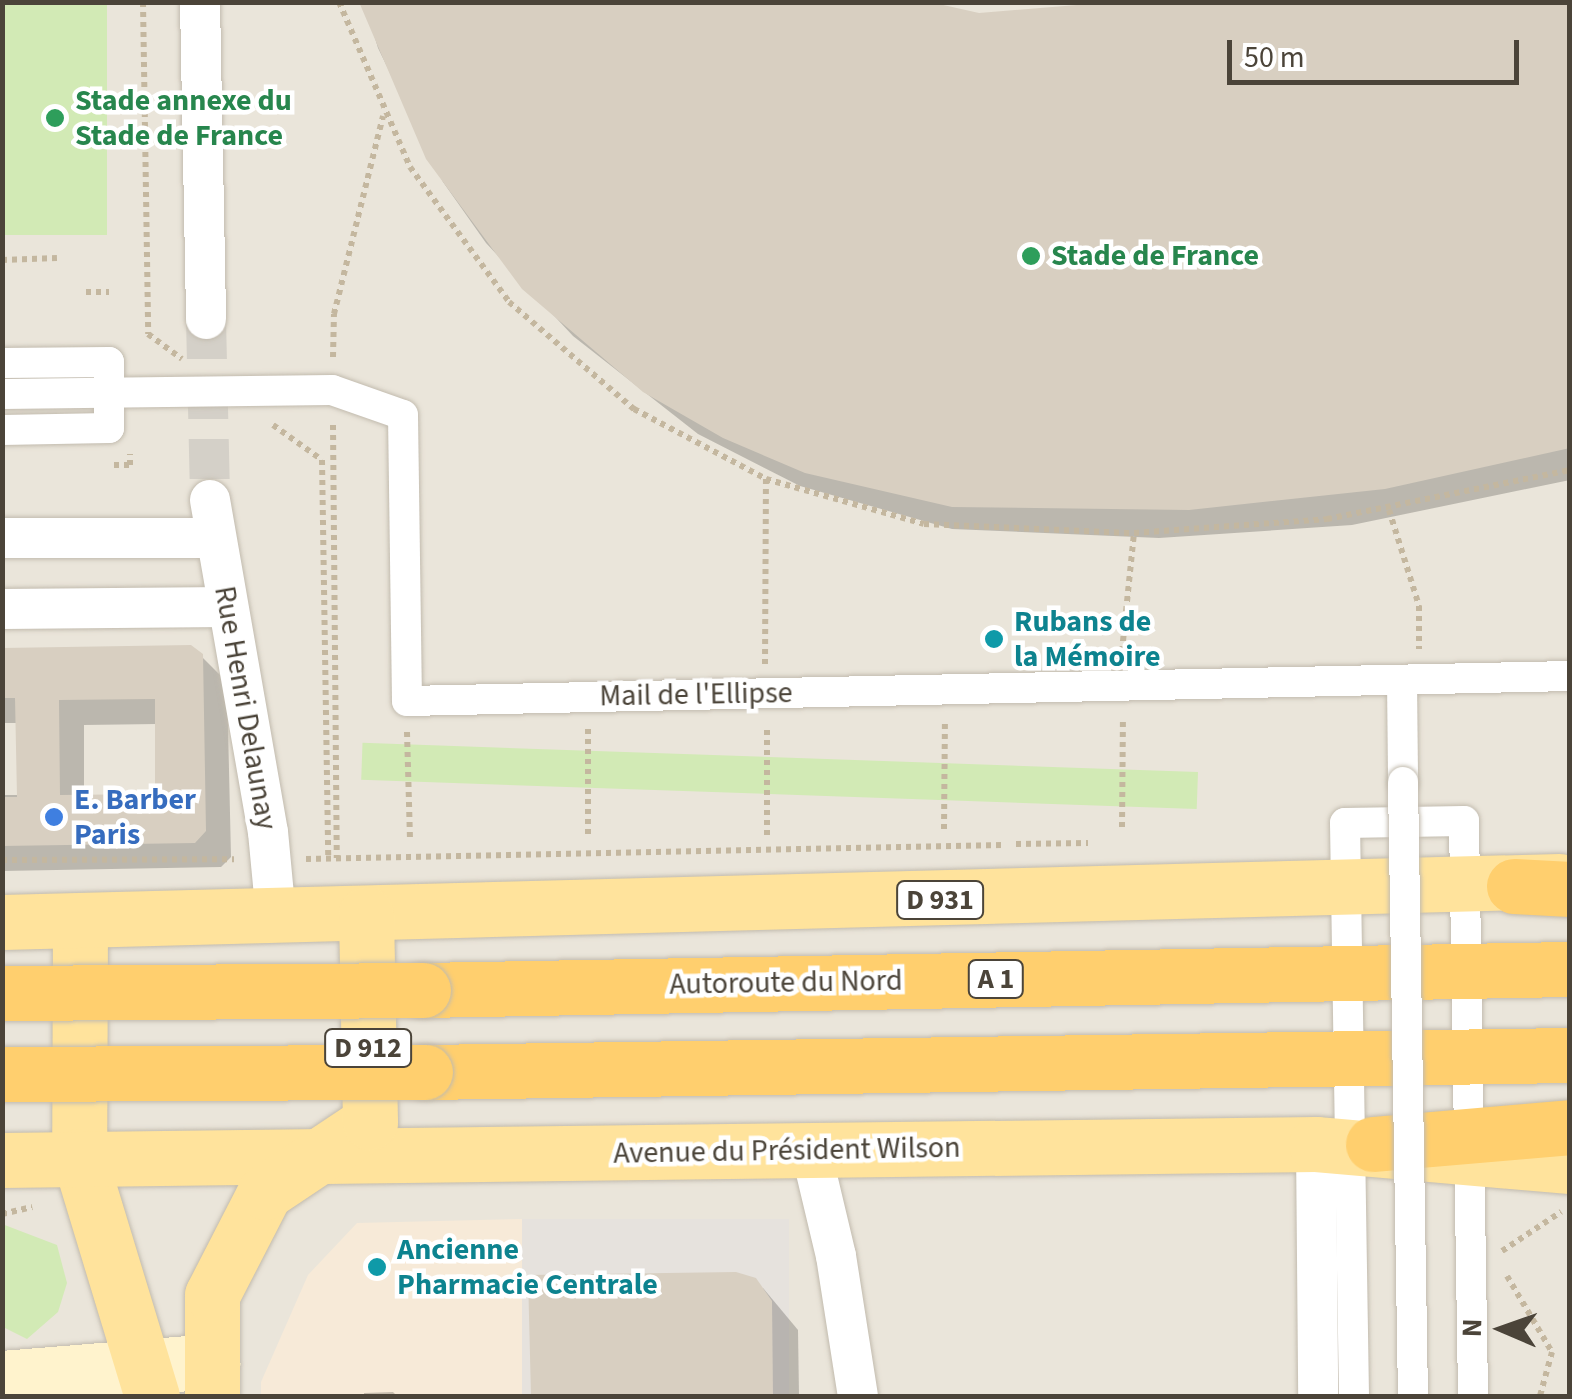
<!DOCTYPE html>
<html>
<head>
<meta charset="utf-8">
<style>
	body { margin:0 }
	#map { position:relative; width:1572px; height:1399px; overflow:hidden; background:#f6f3ec; font-family:"Source Sans 3",sans-serif }
	div>[style] { position:absolute }
	.residential>* { inset:0; background:#eae5da; transform-origin:0 0 }
	.commercial>* { inset:0; background:#f7ead8 }
	.industrial>* { inset:0; background:#e6e2dd; transform-origin:0 0 }
	.green>* { inset:0; background:#d2eab5; transform-origin:0 0 }
	.shadow>* { inset:0; background:#0003 }
	.building>* { inset:0; background:#d8cfc1 }
	.minor-tunnel>* { height:40px; margin-top:-20px; transform-origin:0; background:repeating-linear-gradient(90deg,#d4d0c8 0 40px,transparent 0 60px) }
	.path>* { height:6px; margin-top:-3px; transform-origin:0; background:repeating-linear-gradient(90deg,#c4b79f 0 5px,transparent 0 10px) }
	.roads { filter:drop-shadow(0 0 2px #c2bbae) drop-shadow(0 0 2px #c2bbae) }
	.pedestrian>* { height:30px; margin:-15px; padding:0 15px; transform-origin:15px; border-radius:15px; background:#fff }
	.minor>* { height:40px; margin:-20px; padding:0 20px; transform-origin:20px; border-radius:20px; background:#fff }
	.secondary>* { height:55px; margin:-27.5px; padding:0 27.5px; transform-origin:27.5px; border-radius:27.5px; background:#fff3cd }
	.primary>* { height:55px; margin:-27.5px; padding:0 27.5px; transform-origin:27.5px; border-radius:27.5px; background:#ffe39c }
	.motorway>* { height:55px; margin:-27.5px; padding:0 27.5px; transform-origin:27.5px; border-radius:27.5px; background:#ffcf6e }
	.bridges { filter:drop-shadow(0 0 2px #c2bbae) drop-shadow(0 0 2px #c2bbae) }
	.pedestrian-bridge>* { height:30px; margin:-15px; padding:0 15px; transform-origin:15px; border-radius:15px; background:#fff }
	.motorway-bridge>* { height:55px; margin:-27.5px; padding:0 27.5px; transform-origin:27.5px; border-radius:27.5px; background:#ffcf6e }
	.dots>* { width:28px; height:28px; translate:-50% -50%; box-sizing:border-box; border:5px solid #fff; border-radius:50% }
	span { translate:-50% -50%; white-space:nowrap; text-align:center; line-height:1.15; -webkit-text-stroke:9px #fff; paint-order:stroke }
	.shield-label span { padding:2px 8px; background:#fff; border:2px solid; border-radius:8px; -webkit-text-stroke-width:0 }
	.shield-label { font-size:28px; color:#4b4439; font-weight:700 }
	.leisure-label { font-size:30px; color:#27864d; font-weight:700 }
	.left { translate:0 -50%; text-align:left }
	.culture-label { font-size:30px; color:#0d838f; font-weight:700 }
	.street-label { font-size:30px; color:#4b4439 }
	.shop-label { font-size:30px; color:#366cbe; font-weight:700 }
	.frame { position:absolute; inset:0; border:5px solid #4b4439; pointer-events:none }
	.north { position:absolute; left:1452px; top:1279px; width:100px; height:100px; -webkit-text-stroke:8px #fff; paint-order:stroke; rotate:272deg; font-size:28px; font-weight:700; line-height:40px; text-align:center; color:#4b4439 }
	.north::after { content:''; display:block; margin:auto; width:35px; height:45px; background:#4b4439; clip-path:polygon(50% 0,100% 100%,50% 72%,0 100%) }
	.scale { position:absolute; left:1227px; top:40px; width:292px; height:45px; box-sizing:border-box; border:5px solid #4b4439; border-top:0; padding-left:12px; font-size:30px; line-height:35px; white-space:nowrap; color:#4b4439; -webkit-text-stroke:8px #fff; paint-order:stroke }
</style>
</head>
<body>
<div id="map">
	<div class="residential">
		<div style="left:3px;top:3px;width:1566px;height:1393px"></div>
	</div>
	<div class="commercial">
		<div style="clip-path:polygon(522px 1219px,523px 1396px,261px 1396px,261px 1382px,308px 1275px,357px 1223px)"></div>
	</div>
	<div class="industrial">
		<div style="left:522px;top:1219px;width:267px;height:177px"></div>
	</div>
	<div class="green">
		<div style="left:2px;top:3px;width:105px;height:232px"></div>
		<div style="left:1198px;top:772px;width:37px;height:836px;rotate:92deg"></div>
		<div style="clip-path:polygon(2px 1224px,57px 1245px,67px 1283px,58px 1312px,27px 1339px,3px 1327px)"></div>
	</div>
	<div class="shadow">
		<div style="clip-path:polygon(364px 2px,979px 15px,1570px 2px,1570px 480px,1352px 525px,1159px 538px,952px 529px,800px 486px,698px 434px,573px 336px,486px 243px,443px 182px,378px 48px)"></div>
		<div style="clip-path:polygon(evenodd,2px 650px,201px 656px,227px 682px,231px 857px,221px 867px,2px 871px,2px 795px,19px 795px,18px 723px,2px 723px,2px 650px,157px 724px,158px 797px,84px 798px,84px 725px,157px 724px)"></div>
		<div style="clip-path:polygon(531px 1278px,763px 1288px,798px 1330px,799px 1396px,533px 1396px)"></div>
		<div style="clip-path:polygon(393px 1392px,397px 1396px,364px 1396px,364px 1393px)"></div>
	</div>
	<div class="building">
		<div style="clip-path:polygon(359px 2px,930px 2px,979px 13px,1113px 2px,1570px 2px,1570px 448px,1385px 489px,1189px 510px,952px 507px,805px 473px,723px 438px,643px 392px,522px 289px,426px 159px)"></div>
		<div style="clip-path:polygon(evenodd,191px 645px,203px 654px,206px 831px,195px 843px,2px 846px,2px 797px,17px 797px,15px 698px,2px 698px,2px 648px,191px 645px,155px 699px,155px 794px,60px 795px,59px 700px,155px 699px)"></div>
		<div style="clip-path:polygon(736px 1272px,756px 1278px,772px 1301px,773px 1396px,531px 1396px,528px 1275px)"></div>
	</div>
	<div class="minor-tunnel">
		<div style="left:206px;top:319px;width:181px;rotate:88.7deg"></div>
	</div>
	<div class="path">
		<div style="left:143px;top:2px;width:332px;rotate:89.1deg"></div>
		<div style="left:148px;top:334px;width:42px;rotate:36.3deg"></div>
		<div style="left:339px;top:2px;width:180px;rotate:66.7deg"></div>
		<div style="left:410px;top:167px;width:167px;rotate:53.7deg"></div>
		<div style="left:509px;top:302px;width:165px;rotate:40.6deg"></div>
		<div style="left:634px;top:409px;width:149px;rotate:27.9deg"></div>
		<div style="left:766px;top:479px;width:164px;rotate:15.9deg"></div>
		<div style="left:924px;top:524px;width:210px;rotate:2.5deg"></div>
		<div style="left:1134px;top:533px;width:194px;rotate:-4.1deg"></div>
		<div style="left:1327px;top:519px;width:248px;rotate:-11.4deg"></div>
		<div style="left:2px;top:260px;width:55px;rotate:-2.1deg"></div>
		<div style="left:86px;top:292px;width:23px"></div>
		<div style="left:333px;top:357px;width:43px;rotate:-88.7deg"></div>
		<div style="left:334px;top:314px;width:204px;rotate:-76.1deg"></div>
		<div style="left:273px;top:425px;width:60px;rotate:35.5deg"></div>
		<div style="left:322px;top:460px;width:398px;rotate:89.1deg"></div>
		<div style="left:333px;top:425px;width:433px;rotate:89.5deg"></div>
		<div style="left:114px;top:465px;width:16px"></div>
		<div style="left:130px;top:465px;width:11px;rotate:-90deg"></div>
		<div style="left:1389px;top:510px;width:101px;rotate:72.6deg"></div>
		<div style="left:1419px;top:606px;width:43px;rotate:90deg"></div>
		<div style="left:1122px;top:651px;width:119px;rotate:-84.2deg"></div>
		<div style="left:765px;top:664px;width:185px;rotate:-89.7deg"></div>
		<div style="left:588px;top:729px;width:108px;rotate:90deg"></div>
		<div style="left:407px;top:732px;width:109px;rotate:88.4deg"></div>
		<div style="left:1122px;top:827px;width:108px;rotate:-89.5deg"></div>
		<div style="left:944px;top:829px;width:109px;rotate:-89.5deg"></div>
		<div style="left:767px;top:835px;width:109px;rotate:-90deg"></div>
		<div style="left:1016px;top:844px;width:72px;rotate:-0.8deg"></div>
		<div style="left:306px;top:859px;width:697px;rotate:-1.15deg"></div>
		<div style="left:2px;top:860px;width:232px;rotate:-0.2deg"></div>
		<div style="left:2px;top:1214px;width:31px;rotate:-13deg"></div>
		<div style="left:1502px;top:1251px;width:71px;rotate:-33.5deg"></div>
		<div style="left:1507px;top:1276px;width:88px;rotate:59.4deg"></div>
		<div style="left:1552px;top:1352px;width:46px;rotate:105.3deg"></div>
	</div>
	<div class="roads">
		<div class="pedestrian">
			<div style="left:2px;top:363px;width:107px;rotate:-0.5deg"></div>
			<div style="left:109px;top:362px;width:66px;rotate:90deg"></div>
			<div style="left:109px;top:428px;width:107px;rotate:178.9deg"></div>
			<div style="left:2px;top:394px;width:330px;rotate:-0.7deg"></div>
			<div style="left:332px;top:390px;width:75px;rotate:19.4deg"></div>
			<div style="left:403px;top:415px;width:286px;rotate:89.2deg"></div>
			<div style="left:407px;top:701px;width:1163px;rotate:-1.23deg"></div>
			<div style="left:1402px;top:680px;width:102px;rotate:89.4deg"></div>
			<div style="left:1354px;top:1396px;width:573px;rotate:-90.9deg"></div>
			<div style="left:1345px;top:823px;width:119px;rotate:-1deg"></div>
			<div style="left:1464px;top:821px;width:575px;rotate:89.1deg"></div>
		</div>
		<div class="minor">
			<div style="left:200px;top:2px;width:317px;rotate:88.9deg"></div>
			<div style="left:210px;top:500px;width:337px;rotate:80.1deg"></div>
			<div style="left:268px;top:832px;width:84px;rotate:84.6deg"></div>
			<div style="left:2px;top:538px;width:213px"></div>
			<div style="left:2px;top:609px;width:225px;rotate:-0.5deg"></div>
			<div style="left:1316px;top:1144px;width:252px;rotate:89.5deg"></div>
			<div style="left:811px;top:1151px;width:108px;rotate:76.6deg"></div>
			<div style="left:836px;top:1256px;width:142px;rotate:81.1deg"></div>
		</div>
		<div class="secondary">
			<div style="left:2px;top:1378px;width:211px;rotate:-4.6deg"></div>
		</div>
		<div class="primary">
			<div style="left:80px;top:921px;width:235px;rotate:90.2deg"></div>
			<div style="left:79px;top:1156px;width:251px;rotate:73.1deg"></div>
			<div style="left:2px;top:922px;width:1558px;rotate:-1.51deg"></div>
			<div style="left:2px;top:1160px;width:1314px;rotate:-0.7deg"></div>
			<div style="left:1316px;top:1144px;width:255px;rotate:5deg"></div>
			<div style="left:212px;top:1396px;width:101px;rotate:-90deg"></div>
			<div style="left:212px;top:1295px;width:116px;rotate:-62.8deg"></div>
			<div style="left:265px;top:1192px;width:126px;rotate:-33.7deg"></div>
			<div style="left:370px;top:1122px;width:208px;rotate:-91.1deg"></div>
		</div>
		<div class="motorway">
			<div style="left:1514px;top:886px;width:56px;rotate:3.1deg"></div>
			<div style="left:423px;top:990px;width:1147px;rotate:-1.05deg"></div>
			<div style="left:425px;top:1072px;width:1145px;rotate:-0.85deg"></div>
			<div style="left:1373px;top:1144px;width:198px;rotate:-4.9deg"></div>
		</div>
	</div>
	<div class="bridges">
		<div class="pedestrian-bridge">
			<div style="left:1403px;top:782px;width:614px;rotate:89.07deg"></div>
		</div>
		<div class="motorway-bridge">
			<div style="left:2px;top:993px;width:421px;rotate:-0.4deg"></div>
			<div style="left:2px;top:1074px;width:423px;rotate:-0.3deg"></div>
		</div>
	</div>
	<div class="dots">
		<div style="left:55px;top:118px;background:#2e9e5b"></div>
		<div style="left:1031px;top:256px;background:#2e9e5b"></div>
		<div style="left:994px;top:639px;background:#0f9aa8"></div>
		<div style="left:54px;top:817px;background:#3f7fe0"></div>
		<div style="left:377px;top:1267px;background:#0f9aa8"></div>
	</div>
	<div class="shield-label">
		<span style="left:940px;top:900px">D 931</span>
		<span style="left:996px;top:979px">A 1</span>
		<span style="left:368px;top:1048px">D 912</span>
	</div>
	<div class="leisure-label">
		<span class="left" style="left:75px;top:118px">Stade annexe du<br>Stade de France</span>
		<span class="left" style="left:1051px;top:256px">Stade de France</span>
	</div>
	<div class="culture-label">
		<span class="left" style="left:1014px;top:639px">Rubans de<br>la Mémoire</span>
		<span class="left" style="left:397px;top:1267px">Ancienne<br>Pharmacie Centrale</span>
	</div>
	<div class="street-label">
		<span style="left:696px;top:695px;rotate:-1deg">Mail de l'Ellipse</span>
		<span style="left:245px;top:708px;rotate:80deg">Rue Henri Delaunay</span>
		<span style="left:786px;top:983px;rotate:-1deg">Autoroute du Nord</span>
		<span style="left:787px;top:1151px;rotate:-1deg">Avenue du Président Wilson</span>
	</div>
	<div class="shop-label">
		<span class="left" style="left:74px;top:817px">E. Barber<br>Paris</span>
	</div>
	<div class="frame"></div>
	<div class="north">N</div>
	<div class="scale">50 m</div>
</div>
</body>
</html>
